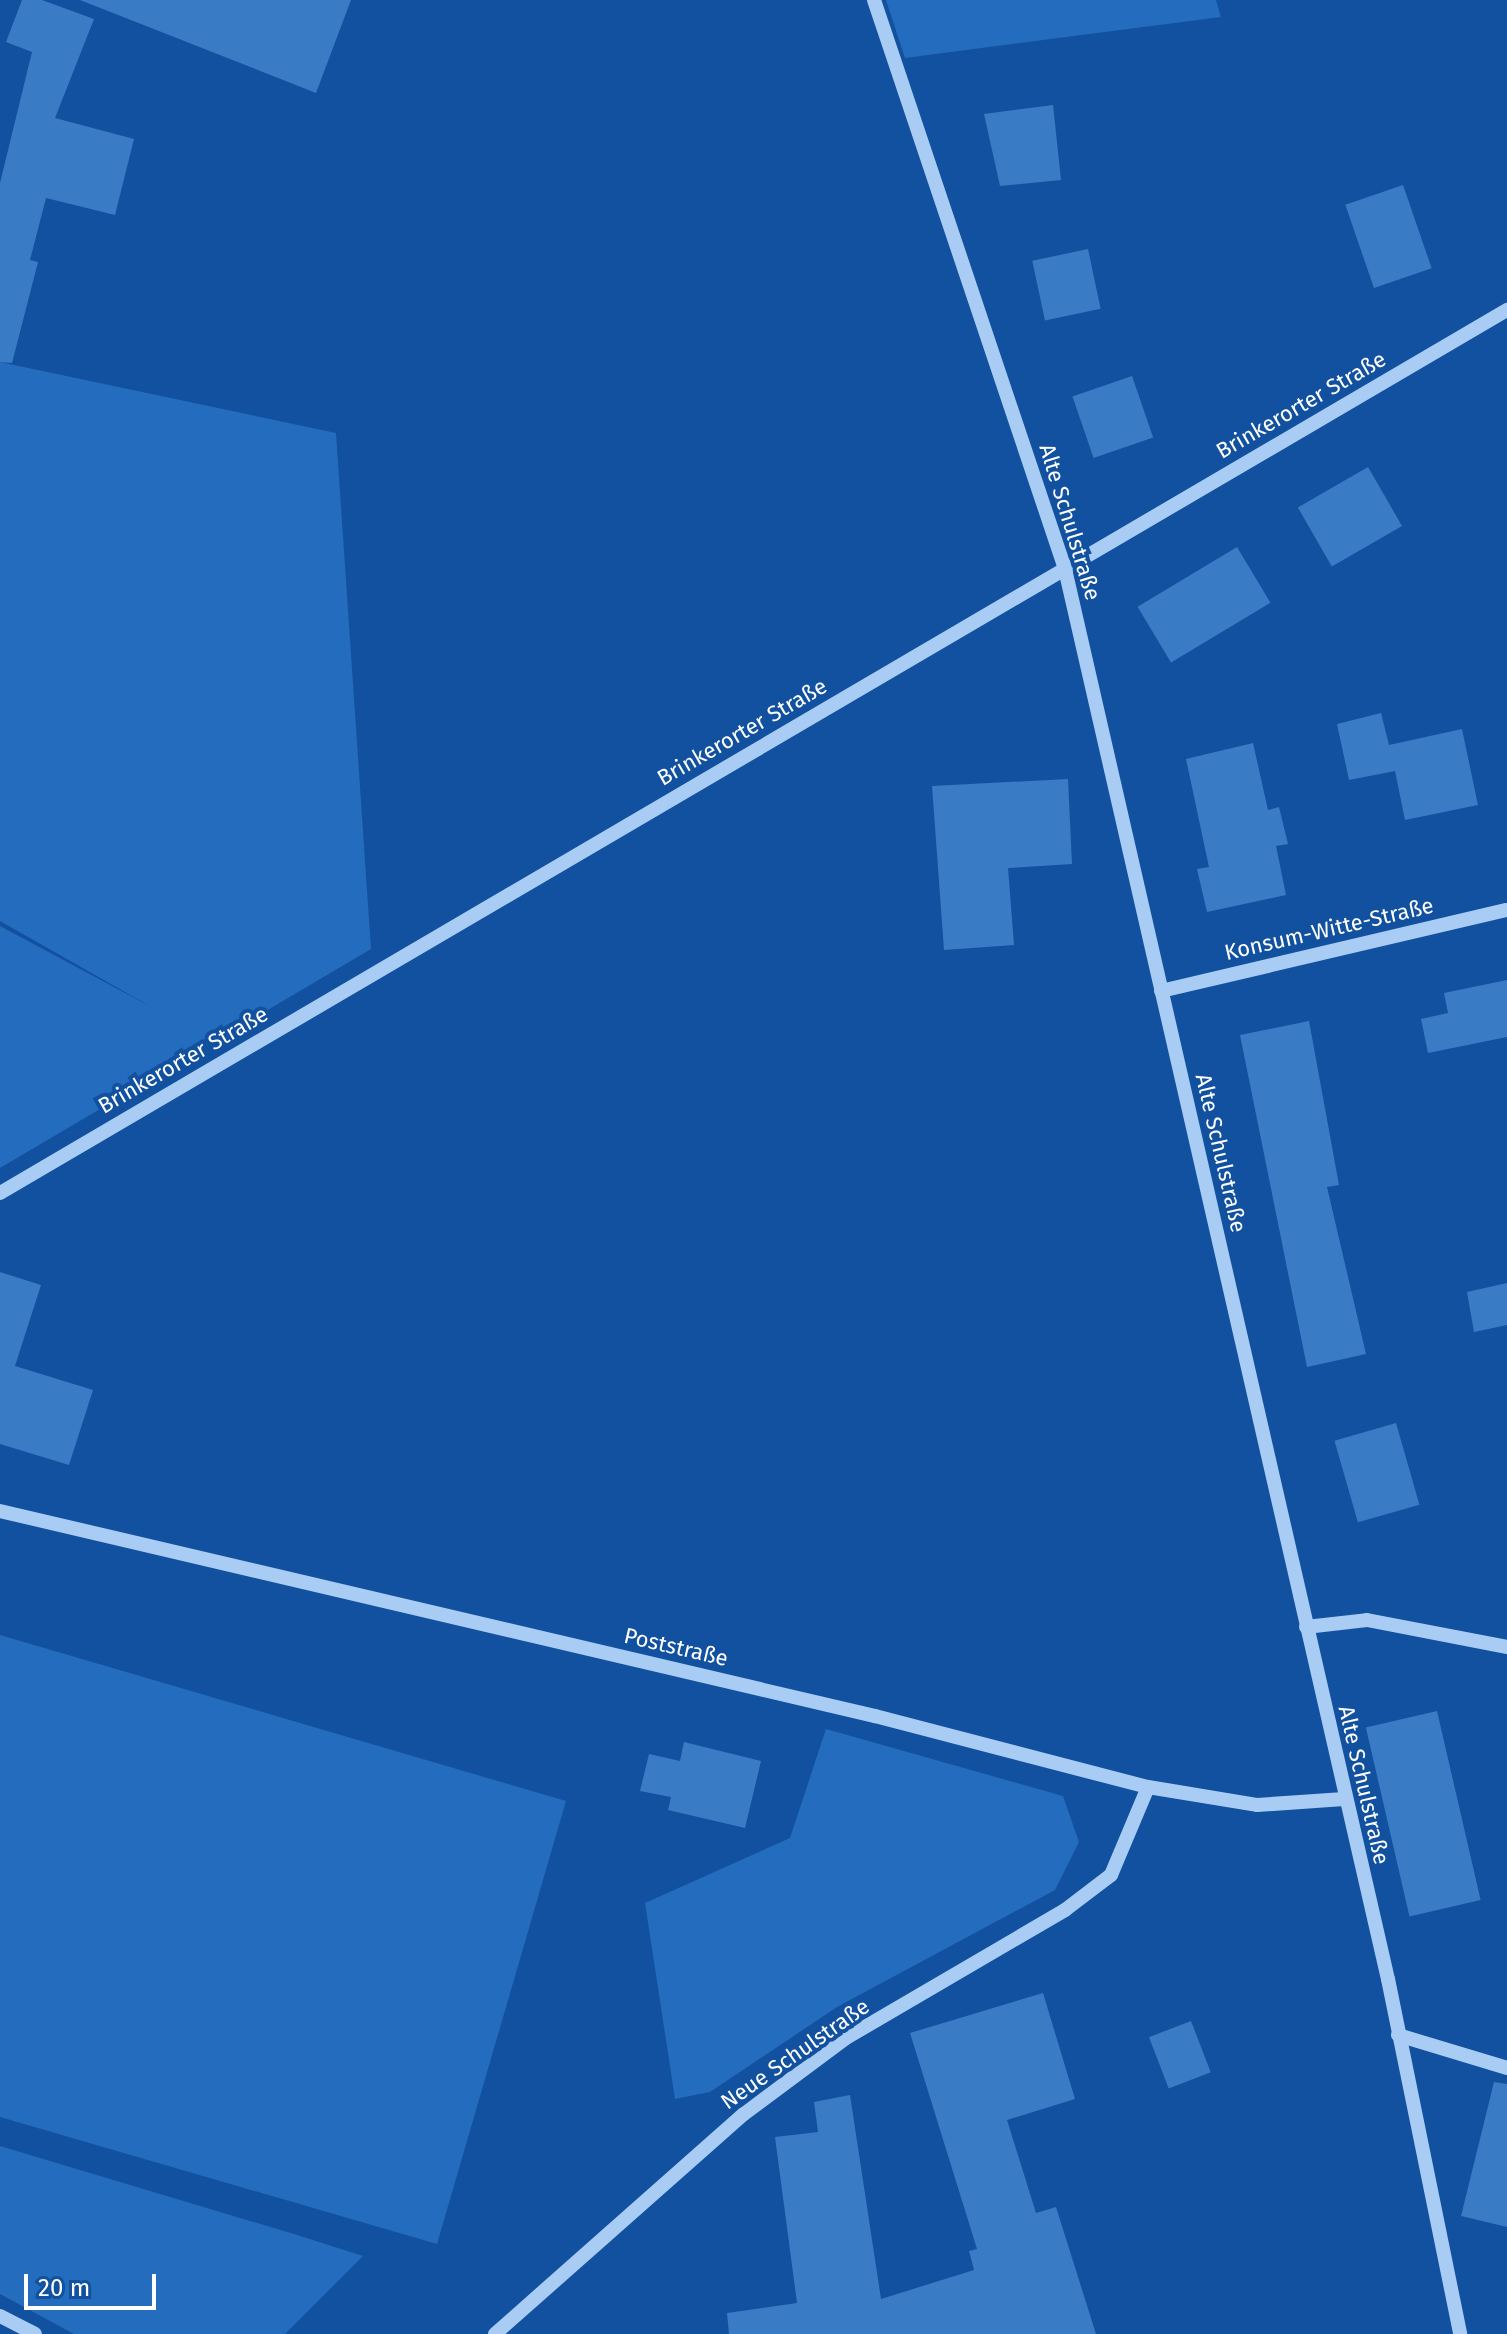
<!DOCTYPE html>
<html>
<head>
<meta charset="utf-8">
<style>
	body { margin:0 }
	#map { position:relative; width:1507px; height:2334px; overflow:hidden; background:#12519f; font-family:"Fira Sans",sans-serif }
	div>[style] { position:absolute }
	.green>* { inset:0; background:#246cbd }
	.building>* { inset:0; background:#3a7bc6; transform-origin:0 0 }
	.minor>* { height:14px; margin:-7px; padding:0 7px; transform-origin:7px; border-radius:7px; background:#a9ccf5 }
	span { translate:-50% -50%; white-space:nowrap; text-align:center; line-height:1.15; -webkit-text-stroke:8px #12519f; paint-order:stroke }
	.street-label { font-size:22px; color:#fff }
	.scale { position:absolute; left:24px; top:2274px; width:132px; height:36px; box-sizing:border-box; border:4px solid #fff; border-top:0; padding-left:10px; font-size:24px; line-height:28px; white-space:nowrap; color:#fff; -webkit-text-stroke:6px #12519f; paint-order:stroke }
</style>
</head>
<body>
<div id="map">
	<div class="green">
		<div style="clip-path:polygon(886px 0,1216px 0,1221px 17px,905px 58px)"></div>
		<div style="clip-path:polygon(0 362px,336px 433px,371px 949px,0 1168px,0 926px,153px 1008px,0 921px)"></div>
		<div style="clip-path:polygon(0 1635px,566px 1801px,437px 2244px,0 2117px)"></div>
		<div style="clip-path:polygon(826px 1729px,1063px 1796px,1079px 1842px,1055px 1890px,837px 2007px,710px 2092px,675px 2099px,645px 1903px,790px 1838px)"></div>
		<div style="clip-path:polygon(0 2146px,294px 2234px,363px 2256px,285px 2334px,74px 2334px,0 2294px)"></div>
	</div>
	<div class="building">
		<div style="clip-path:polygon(22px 0,42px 0,94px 19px,55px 118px,134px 139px,115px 215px,46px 198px,30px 260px,38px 262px,12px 363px,0 362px,0 183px,32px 52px,6px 42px)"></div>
		<div style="clip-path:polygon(80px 0,351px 0,316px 93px)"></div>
		<div style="clip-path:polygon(1053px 105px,1061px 180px,1000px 186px,984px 114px)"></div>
		<div style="left:1403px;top:185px;width:88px;height:61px;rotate:71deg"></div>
		<div style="left:1088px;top:249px;width:61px;height:57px;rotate:78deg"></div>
		<div style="left:1132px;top:376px;width:65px;height:63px;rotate:71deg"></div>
		<div style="left:1368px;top:467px;width:68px;height:81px;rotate:60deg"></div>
		<div style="left:1237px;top:547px;width:65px;height:116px;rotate:59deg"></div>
		<div style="clip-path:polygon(1381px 713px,1389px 745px,1462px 729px,1478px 805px,1405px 820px,1395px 771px,1349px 780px,1337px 724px)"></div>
		<div style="clip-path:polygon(1253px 743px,1268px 810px,1279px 807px,1288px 844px,1276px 846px,1286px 895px,1207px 912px,1197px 869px,1209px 867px,1186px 759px)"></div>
		<div style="clip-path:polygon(1068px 779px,1072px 864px,1008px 868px,1014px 945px,944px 950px,932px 786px)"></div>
		<div style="clip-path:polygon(1507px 980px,1507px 1037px,1428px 1053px,1421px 1019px,1448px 1013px,1444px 993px)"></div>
		<div style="clip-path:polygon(1309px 1021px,1339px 1185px,1327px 1187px,1366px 1354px,1307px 1367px,1240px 1035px)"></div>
		<div style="clip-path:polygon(0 1272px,41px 1285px,15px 1366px,93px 1390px,69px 1465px,0 1444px)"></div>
		<div style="clip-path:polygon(1507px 1283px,1507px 1325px,1474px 1332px,1467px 1292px)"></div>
		<div style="left:1396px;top:1423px;width:85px;height:64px;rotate:74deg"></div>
		<div style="left:1437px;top:1711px;width:194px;height:73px;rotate:77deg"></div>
		<div style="clip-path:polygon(684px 1742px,761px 1761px,745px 1828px,668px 1810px,671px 1797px,640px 1791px,649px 1754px,680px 1761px)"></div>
		<div style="clip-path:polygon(1043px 1993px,1075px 2099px,1007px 2120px,1036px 2213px,1056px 2207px,1096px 2334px,729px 2334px,727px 2313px,797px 2303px,775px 2137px,818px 2132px,814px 2102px,850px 2095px,881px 2299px,974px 2270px,969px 2251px,977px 2249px,910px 2033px)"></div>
		<div style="left:1191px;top:2021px;width:55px;height:45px;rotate:69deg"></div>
		<div style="clip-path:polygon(1494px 2082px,1507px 2084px,1507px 2227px,1461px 2216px)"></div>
	</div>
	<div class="minor">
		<div style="left:874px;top:0;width:600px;rotate:71.44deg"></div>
		<div style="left:1065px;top:569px;width:1447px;rotate:77.1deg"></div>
		<div style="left:1388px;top:1979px;width:362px;rotate:78.5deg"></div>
		<div style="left:1161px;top:991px;width:355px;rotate:-13.2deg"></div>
		<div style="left:0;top:1193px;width:1747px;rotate:-30.37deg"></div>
		<div style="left:0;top:1511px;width:899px;rotate:13.19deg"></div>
		<div style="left:875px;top:1716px;width:282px;rotate:14.6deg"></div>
		<div style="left:1148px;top:1787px;width:110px;rotate:9.4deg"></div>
		<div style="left:1257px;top:1805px;width:87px;rotate:-3.9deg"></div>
		<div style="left:1306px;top:1627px;width:61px;rotate:-6.5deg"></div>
		<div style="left:1367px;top:1620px;width:143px;rotate:10.9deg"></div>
		<div style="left:1398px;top:2035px;width:114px;rotate:16.8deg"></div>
		<div style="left:0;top:2316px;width:39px;rotate:27deg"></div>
		<div style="left:495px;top:2334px;width:332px;rotate:-41.5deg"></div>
		<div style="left:744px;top:2114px;width:127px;rotate:-36.7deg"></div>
		<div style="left:846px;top:2038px;width:254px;rotate:-30.3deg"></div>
		<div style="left:1065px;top:1910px;width:58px;rotate:-37.3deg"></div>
		<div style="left:1111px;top:1875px;width:95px;rotate:-67.2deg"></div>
	</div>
	<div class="street-label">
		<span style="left:1301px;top:405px;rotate:-30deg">Brinkerorter Straße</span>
		<span style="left:1070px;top:522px;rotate:73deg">Alte Schulstraße</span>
		<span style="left:742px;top:732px;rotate:-30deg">Brinkerorter Straße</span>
		<span style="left:1329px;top:929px;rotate:-13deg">Konsum-Witte-Straße</span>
		<span style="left:183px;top:1060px;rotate:-30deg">Brinkerorter Straße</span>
		<span style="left:1221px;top:1153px;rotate:77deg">Alte Schulstraße</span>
		<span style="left:676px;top:1647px;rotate:13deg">Poststraße</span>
		<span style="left:1364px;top:1785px;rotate:77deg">Alte Schulstraße</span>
		<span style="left:795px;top:2054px;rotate:-35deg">Neue Schulstraße</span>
	</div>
	<div class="scale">20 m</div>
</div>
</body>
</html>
